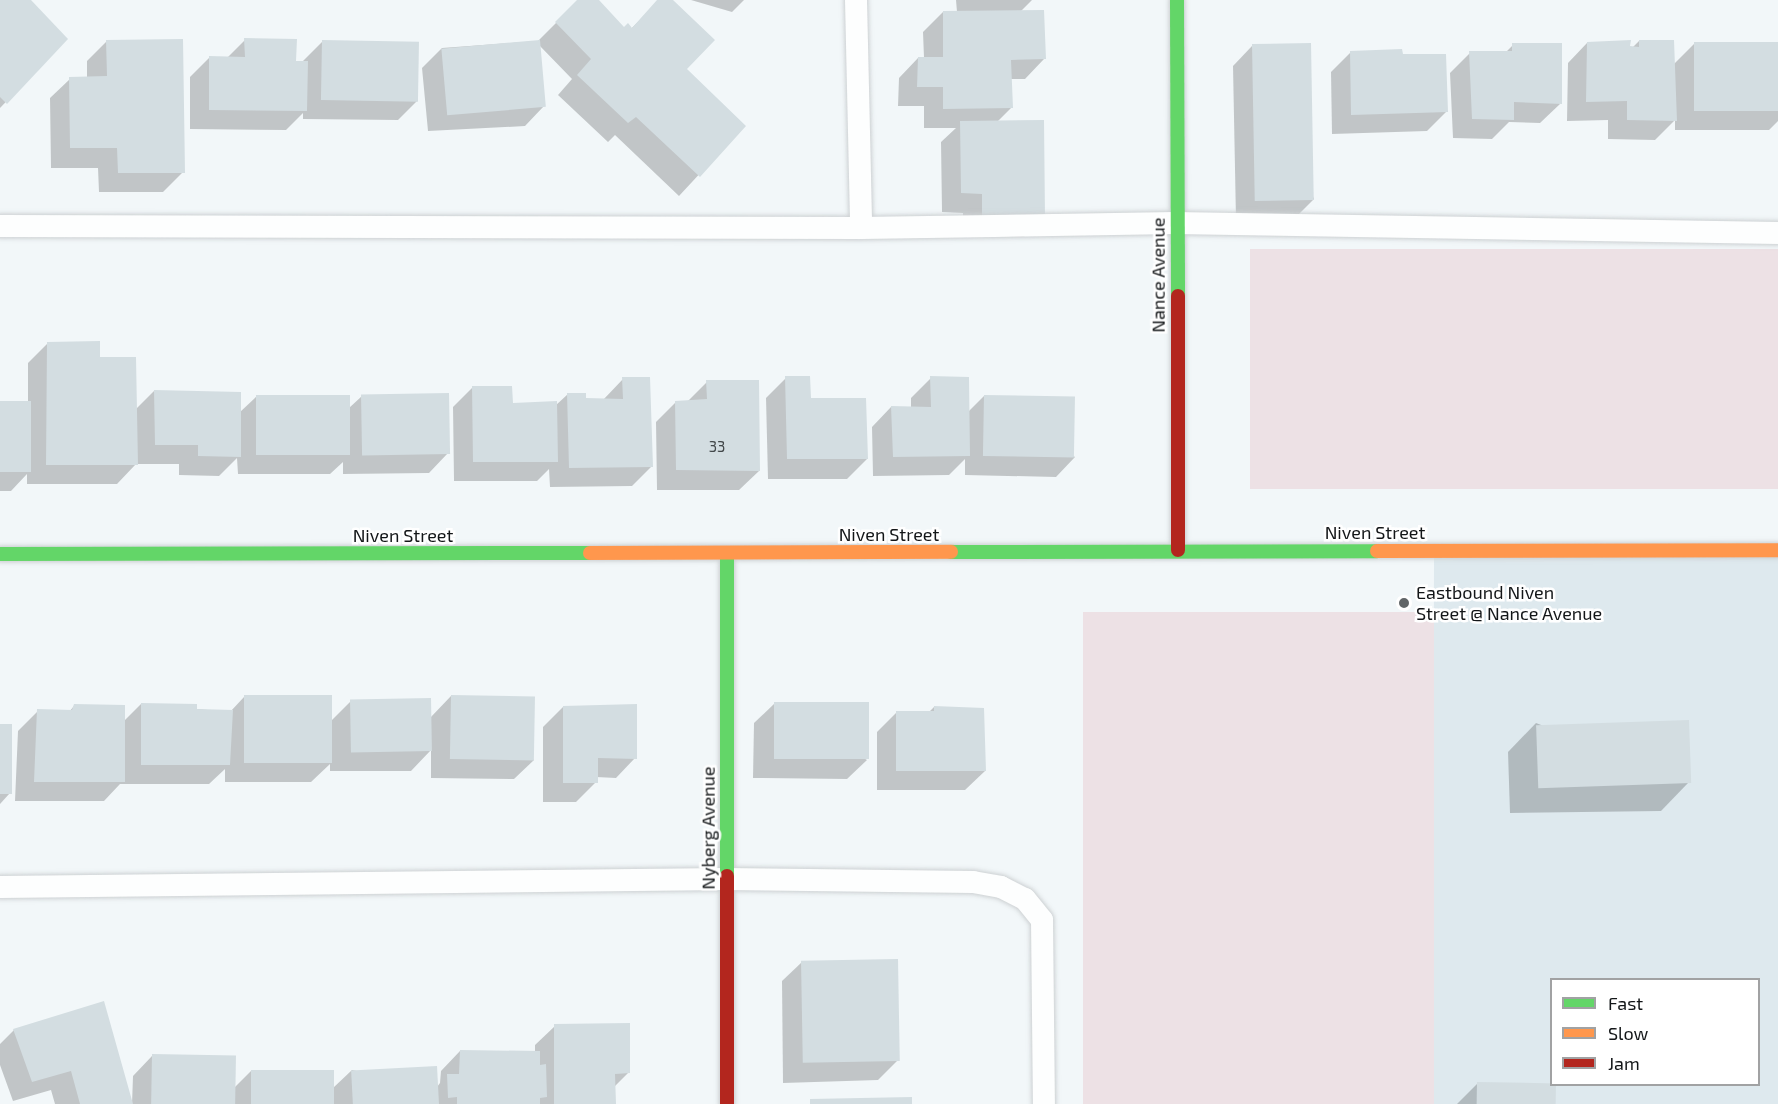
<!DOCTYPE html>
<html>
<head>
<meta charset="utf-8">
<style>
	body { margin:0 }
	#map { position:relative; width:1778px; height:1104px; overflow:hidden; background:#f2f7f9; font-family:"Exo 2",sans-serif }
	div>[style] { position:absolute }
	.built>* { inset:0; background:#dee9ee }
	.green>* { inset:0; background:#ede1e5; transform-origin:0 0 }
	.shadow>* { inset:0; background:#0003 }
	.building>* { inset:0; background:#d3dde1; transform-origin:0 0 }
	.roads { filter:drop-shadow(0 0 2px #cdd1d3) drop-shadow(0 0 2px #cdd1d3) }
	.lane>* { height:22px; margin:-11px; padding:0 11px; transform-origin:11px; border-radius:11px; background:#fdfefe }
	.fast>* { height:14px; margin:-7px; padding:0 7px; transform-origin:7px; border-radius:7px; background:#63d668 }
	.slow>* { height:14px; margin:-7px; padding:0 7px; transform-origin:7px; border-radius:7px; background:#ff974d }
	.jam>* { height:14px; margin:-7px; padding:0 7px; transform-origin:7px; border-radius:7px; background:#b3261e }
	.dots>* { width:16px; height:16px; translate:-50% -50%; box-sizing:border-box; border:3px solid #fff; border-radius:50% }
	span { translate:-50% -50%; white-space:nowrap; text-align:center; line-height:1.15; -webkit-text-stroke:5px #fff; paint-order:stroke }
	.number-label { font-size:15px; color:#43484a }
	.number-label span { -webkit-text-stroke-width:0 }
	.street-label { font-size:18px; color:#131618 }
	.poi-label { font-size:18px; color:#131618 }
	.left { translate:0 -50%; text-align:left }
	.legend { position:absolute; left:1550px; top:978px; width:210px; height:108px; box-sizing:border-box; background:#fff; border:2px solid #a1a2a3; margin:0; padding:8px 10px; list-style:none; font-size:18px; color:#131618 }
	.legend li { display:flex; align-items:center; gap:12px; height:30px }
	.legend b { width:30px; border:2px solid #a1a2a3 }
</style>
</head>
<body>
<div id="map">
	<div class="built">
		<div style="clip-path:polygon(evenodd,1434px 550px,1778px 550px,1778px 1104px,1433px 1104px,1434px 550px,1552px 980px,1758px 980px,1758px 1084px,1552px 1084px,1552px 980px)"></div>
	</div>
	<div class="green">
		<div style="left:1778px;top:249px;width:240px;height:528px;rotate:90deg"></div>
		<div style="left:1083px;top:612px;width:351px;height:492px"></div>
	</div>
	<div class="shadow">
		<div style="clip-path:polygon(0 0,29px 0,66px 39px,0 108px)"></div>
		<div style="clip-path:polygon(579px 0,597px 0,624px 29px,631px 29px,659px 0,671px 0,685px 69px,744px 126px,679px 196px,615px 135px,608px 142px,558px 95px,572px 79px,539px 45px,544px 106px,525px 126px,428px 131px,422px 68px,442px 48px,538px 41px)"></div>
		<div style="clip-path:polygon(691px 0,744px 0,732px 12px)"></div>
		<div style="clip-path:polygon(956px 0,1032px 0,1020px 12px,1044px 59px,1025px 79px,1010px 79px,1012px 107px,997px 122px,1043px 218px,1024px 237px,963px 237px,963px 213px,942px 212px,941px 142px,956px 128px,924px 128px,924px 106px,898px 106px,899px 78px,918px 58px,924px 58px,923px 32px,943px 12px,957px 12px)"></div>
		<div style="clip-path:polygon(245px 40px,295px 62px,302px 62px,322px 42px,418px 100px,398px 120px,303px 119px,303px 113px,286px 130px,190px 129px,190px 77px,210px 57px,227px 58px)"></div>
		<div style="clip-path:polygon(107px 41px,183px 172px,163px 192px,99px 192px,98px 168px,51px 168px,50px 98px,70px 79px,87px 78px,87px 61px)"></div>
		<div style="clip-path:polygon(1639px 41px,1673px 65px,1694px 44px,1778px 43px,1778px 121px,1769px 130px,1675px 130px,1675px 120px,1655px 140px,1608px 139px,1608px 120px,1567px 121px,1568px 63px,1587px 43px,1632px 48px)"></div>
		<div style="clip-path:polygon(1513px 45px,1560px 104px,1540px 123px,1509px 122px,1492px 139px,1453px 138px,1450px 73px,1470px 53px,1506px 52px)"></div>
		<div style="clip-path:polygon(1252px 46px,1314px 199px,1294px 219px,1236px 220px,1233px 66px)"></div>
		<div style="clip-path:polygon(1351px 52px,1401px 56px,1447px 111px,1427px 131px,1332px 134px,1331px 72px)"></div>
		<div style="clip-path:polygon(48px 343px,98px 359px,135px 410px,154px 391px,239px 413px,257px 396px,349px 408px,362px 396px,448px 453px,429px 473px,343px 474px,343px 462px,330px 474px,238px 474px,237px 458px,219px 476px,179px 475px,179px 464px,136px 464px,117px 484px,27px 484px,27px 474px,11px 491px,0 491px,0 403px,28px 403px,28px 363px)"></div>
		<div style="clip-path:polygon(786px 378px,867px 459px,847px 479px,768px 479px,766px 398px)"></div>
		<div style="clip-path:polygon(931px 378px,968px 412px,984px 396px,1075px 457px,1056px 477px,965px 475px,965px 459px,949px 475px,873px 476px,872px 427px,891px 407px,911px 408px,911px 398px)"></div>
		<div style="clip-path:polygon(623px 379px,652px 466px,632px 486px,550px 487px,549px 469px,537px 481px,454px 481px,453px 407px,473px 387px,512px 404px,555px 406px,568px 394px,585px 400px,603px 400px)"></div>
		<div style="clip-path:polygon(707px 382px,759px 471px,739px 490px,657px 490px,656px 422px,676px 402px,687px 402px)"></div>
		<div style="clip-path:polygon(451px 696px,534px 760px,514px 779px,431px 778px,431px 750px,411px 771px,330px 771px,330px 764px,311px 782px,225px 782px,225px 769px,209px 784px,120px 784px,104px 801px,15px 801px,18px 731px,38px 711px,69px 712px,74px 706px,123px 722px,141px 704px,230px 712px,244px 697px,331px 721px,351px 701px,430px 718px)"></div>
		<div style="clip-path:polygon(774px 704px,867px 760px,847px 779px,753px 778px,754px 723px)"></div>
		<div style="clip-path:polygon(563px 707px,635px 758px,616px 778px,596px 777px,596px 782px,576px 802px,543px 802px,543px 727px)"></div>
		<div style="clip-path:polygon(934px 707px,985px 771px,965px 790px,877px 790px,877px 732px,897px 712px,929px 712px)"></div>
		<div style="clip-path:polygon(1536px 723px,1689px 782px,1661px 811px,1510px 813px,1508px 752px)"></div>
		<div style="clip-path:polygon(0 725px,10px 793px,0 804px)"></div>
		<div style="clip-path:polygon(802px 962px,898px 1060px,878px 1080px,783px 1083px,782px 981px)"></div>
		<div style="clip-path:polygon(555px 1026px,628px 1073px,614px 1087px,614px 1104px,55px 1104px,51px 1090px,13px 1101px,0 1065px,0 1044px,14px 1030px,132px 1104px,133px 1076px,152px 1056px,233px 1089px,251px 1071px,333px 1088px,352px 1070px,437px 1087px,440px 1083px,441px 1071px,460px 1051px,535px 1052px,535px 1045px)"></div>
		<div style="clip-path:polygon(1477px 1084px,1555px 1104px,1457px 1104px)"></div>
	</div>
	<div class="building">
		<div style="clip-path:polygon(0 0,31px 0,68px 39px,7px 104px,0 97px)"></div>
		<div style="clip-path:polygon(577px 0,599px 0,624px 27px,628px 23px,632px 28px,657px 0,673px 0,715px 40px,687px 69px,746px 126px,700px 177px,636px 117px,628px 123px,577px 75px,591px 59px,555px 22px)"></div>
		<div style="clip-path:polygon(1044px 10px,1046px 59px,1011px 60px,1013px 108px,943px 109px,943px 87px,917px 87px,918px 57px,943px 57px,943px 11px)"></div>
		<div style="clip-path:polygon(244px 38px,297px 39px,296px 61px,308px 61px,307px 111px,209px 110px,209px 56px,245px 57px)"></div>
		<div style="clip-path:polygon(183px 39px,185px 173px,118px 173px,117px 148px,70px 148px,69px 77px,107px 76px,106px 40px)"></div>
		<div style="left:322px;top:40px;width:97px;height:60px;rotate:1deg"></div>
		<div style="left:540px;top:40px;width:67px;height:99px;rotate:85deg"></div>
		<div style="clip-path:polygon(1631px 40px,1630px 46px,1639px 47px,1639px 40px,1674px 40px,1677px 121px,1627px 120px,1627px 101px,1586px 102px,1587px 42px)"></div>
		<div style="left:1778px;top:42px;width:69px;height:84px;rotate:90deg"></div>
		<div style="left:1311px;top:43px;width:157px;height:59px;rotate:89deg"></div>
		<div style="clip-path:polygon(1512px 43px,1562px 43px,1562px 104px,1514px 102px,1514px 120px,1472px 119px,1469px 51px,1512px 51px)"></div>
		<div style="clip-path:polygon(1402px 49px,1403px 54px,1446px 54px,1448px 112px,1351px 115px,1350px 51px)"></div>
		<div style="clip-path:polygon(1044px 120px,1045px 218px,982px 218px,982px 194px,961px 193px,960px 121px)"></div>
		<div style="clip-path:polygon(100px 341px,100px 357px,136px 357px,138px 465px,46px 465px,47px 342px)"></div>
		<div style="clip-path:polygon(785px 376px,810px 376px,811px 398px,866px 398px,868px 459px,787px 459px)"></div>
		<div style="clip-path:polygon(930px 376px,969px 377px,970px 456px,893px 457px,891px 406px,931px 407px)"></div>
		<div style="clip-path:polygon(622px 377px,650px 377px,653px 467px,569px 468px,567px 393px,586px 393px,586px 398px,623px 399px)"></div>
		<div style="clip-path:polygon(706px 380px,759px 380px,760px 471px,676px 470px,675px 401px,707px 399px)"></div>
		<div style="clip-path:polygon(472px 386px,512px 386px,513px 403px,557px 401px,558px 462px,473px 462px)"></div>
		<div style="clip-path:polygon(154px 390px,241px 392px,241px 457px,198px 456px,198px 445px,155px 445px)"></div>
		<div style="left:449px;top:393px;width:61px;height:88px;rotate:89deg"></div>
		<div style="left:256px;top:395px;width:94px;height:60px"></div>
		<div style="left:984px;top:395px;width:91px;height:61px;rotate:1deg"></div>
		<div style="left:0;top:401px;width:31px;height:71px"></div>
		<div style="left:244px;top:695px;width:88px;height:68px"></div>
		<div style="left:451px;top:695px;width:84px;height:64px;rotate:1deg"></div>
		<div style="left:431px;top:698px;width:53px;height:81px;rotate:89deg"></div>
		<div style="left:774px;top:702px;width:95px;height:57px"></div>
		<div style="clip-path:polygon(141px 703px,197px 704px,197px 709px,233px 710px,230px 765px,141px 765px)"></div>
		<div style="clip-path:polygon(74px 704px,125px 705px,125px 782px,34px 782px,37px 709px,72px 710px)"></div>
		<div style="clip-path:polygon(637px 704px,637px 759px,598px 758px,598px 783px,563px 783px,563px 706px)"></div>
		<div style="clip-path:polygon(934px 706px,984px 708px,986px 771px,896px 771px,896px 711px,934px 711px)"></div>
		<div style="left:1689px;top:720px;width:63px;height:153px;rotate:88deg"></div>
		<div style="left:0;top:724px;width:12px;height:70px"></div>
		<div style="left:898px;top:959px;width:102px;height:97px;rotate:89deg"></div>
		<div style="clip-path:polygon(104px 1001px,133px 1104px,80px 1104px,71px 1071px,32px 1082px,13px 1029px)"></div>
		<div style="clip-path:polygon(630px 1023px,630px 1073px,615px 1074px,616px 1104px,554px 1104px,554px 1024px)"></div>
		<div style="clip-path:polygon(460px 1050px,540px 1051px,540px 1065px,546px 1064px,547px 1097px,540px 1098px,540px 1104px,457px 1104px,457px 1097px,448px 1098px,447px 1074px,459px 1074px)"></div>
		<div style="left:152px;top:1054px;width:84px;height:50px;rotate:1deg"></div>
		<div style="left:437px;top:1066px;width:38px;height:86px;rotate:87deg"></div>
		<div style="left:251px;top:1070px;width:83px;height:34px"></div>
		<div style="left:1477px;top:1082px;width:79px;height:22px;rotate:1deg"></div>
		<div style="clip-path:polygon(912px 1097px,912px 1104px,810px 1104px,810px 1099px)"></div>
	</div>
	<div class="roads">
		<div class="lane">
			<div style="left:856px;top:0;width:228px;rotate:88.7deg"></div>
			<div style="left:0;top:226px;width:861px;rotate:0.13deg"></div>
			<div style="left:861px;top:228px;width:314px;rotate:-0.9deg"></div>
			<div style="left:1175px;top:223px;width:603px;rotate:0.95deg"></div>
			<div style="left:0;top:887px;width:726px;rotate:-0.63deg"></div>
			<div style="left:726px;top:879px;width:247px;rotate:0.7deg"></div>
			<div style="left:973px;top:882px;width:28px;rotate:10deg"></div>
			<div style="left:1001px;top:887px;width:27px;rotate:27deg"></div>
			<div style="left:1025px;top:899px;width:27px;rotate:51deg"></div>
			<div style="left:1042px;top:920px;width:184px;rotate:89.4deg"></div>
		</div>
		<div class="fast">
			<div style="left:1177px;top:0;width:296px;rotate:89.8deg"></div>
			<div style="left:951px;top:552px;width:426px;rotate:-0.1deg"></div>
			<div style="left:727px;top:553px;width:323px;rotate:90deg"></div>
			<div style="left:0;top:554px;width:590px;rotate:-0.1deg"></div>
		</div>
		<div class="slow">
			<div style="left:1377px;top:551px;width:401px;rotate:-0.1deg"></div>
			<div style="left:590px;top:553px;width:361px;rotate:-0.2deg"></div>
		</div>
		<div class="jam">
			<div style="left:1178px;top:296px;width:254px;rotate:90deg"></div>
			<div style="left:727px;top:876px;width:228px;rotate:90deg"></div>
		</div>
	</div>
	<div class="dots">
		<div style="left:1404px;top:603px;background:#616567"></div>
	</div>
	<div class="number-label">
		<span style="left:717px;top:447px">33</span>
	</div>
	<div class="street-label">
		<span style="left:1158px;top:275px;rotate:-90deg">Nance Avenue</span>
		<span style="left:1375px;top:532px">Niven Street</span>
		<span style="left:889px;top:534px">Niven Street</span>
		<span style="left:403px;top:535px">Niven Street</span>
		<span style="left:708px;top:828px;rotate:-90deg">Nyberg Avenue</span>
	</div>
	<div class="poi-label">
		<span class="left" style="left:1416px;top:603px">Eastbound Niven<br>Street @ Nance Avenue</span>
	</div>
	<ul class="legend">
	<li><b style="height:8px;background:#63d668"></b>Fast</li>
	<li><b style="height:8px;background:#ff974d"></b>Slow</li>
	<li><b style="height:8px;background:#b3261e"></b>Jam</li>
	</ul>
</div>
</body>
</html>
